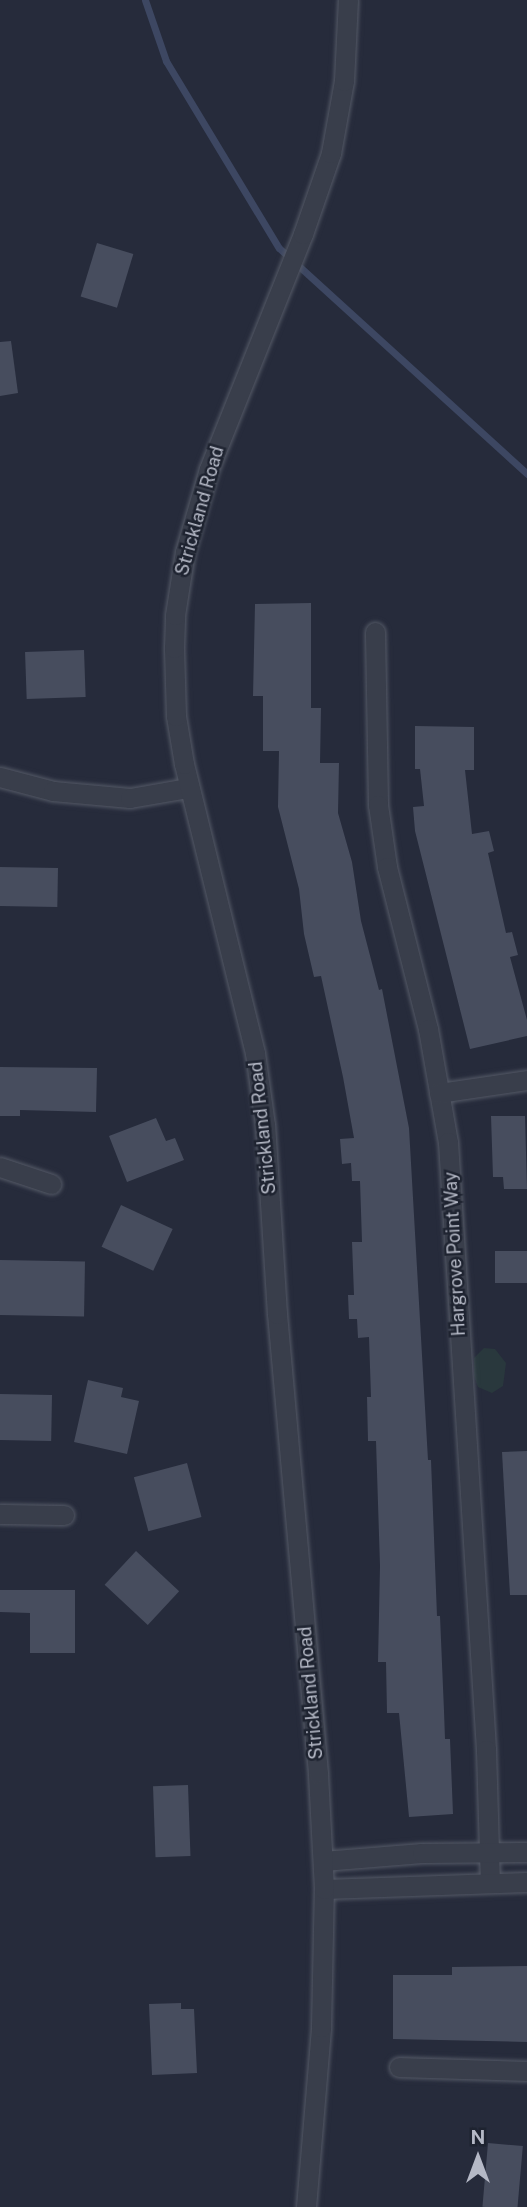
<!DOCTYPE html>
<html>
<head>
<meta charset="utf-8">
<style>
	body { margin:0 }
	#map { position:relative; width:527px; height:2207px; overflow:hidden; background:#262b3b; font-family:"Public Sans",sans-serif }
	div>[style] { position:absolute }
	.green>* { inset:0; background:#29383d }
	.stream>* { height:7px; margin:-3.5px; padding:0 3.5px; transform-origin:3.5px; border-radius:3.5px; background:#3d4762 }
	.building>* { inset:0; background:#474d5e; transform-origin:0 0 }
	.roads { filter:drop-shadow(0 0 2px #545966) drop-shadow(0 0 2px #545966) }
	.minor>* { height:19px; margin:-9.5px; padding:0 9.5px; transform-origin:9.5px; border-radius:9.5px; background:#393e4b }
	span { translate:-50% -50%; white-space:nowrap; text-align:center; line-height:1.15; -webkit-text-stroke:5px #1e2330; paint-order:stroke }
	.street-label { font-size:18px; color:#b5b9c6 }
	.north { position:absolute; left:443px; top:2123px; width:70px; height:70px; -webkit-text-stroke:5px #1e2330; paint-order:stroke; rotate:0deg; font-size:19px; font-weight:700; line-height:28px; text-align:center; color:#b5b9c6 }
	.north::after { content:''; display:block; margin:auto; width:24px; height:32px; background:#b5b9c6; clip-path:polygon(50% 0,100% 100%,50% 72%,0 100%) }
</style>
</head>
<body>
<div id="map">
	<div class="green">
		<div style="clip-path:polygon(484px 1348px,495px 1349px,506px 1363px,503px 1386px,492px 1393px,478px 1387px,474px 1376px,474px 1358px)"></div>
	</div>
	<div class="stream">
		<div style="left:145px;top:0;width:65px;rotate:71deg"></div>
		<div style="left:166px;top:61px;width:218px;rotate:58.9deg"></div>
		<div style="left:279px;top:248px;width:336px;rotate:42.3deg"></div>
	</div>
	<div class="building">
		<div style="left:97px;top:243px;width:38px;height:56px;rotate:17deg"></div>
		<div style="clip-path:polygon(11px 341px,18px 393px,0 396px,0 342px)"></div>
		<div style="clip-path:polygon(311px 603px,311px 708px,321px 708px,320px 763px,339px 763px,338px 813px,352px 862px,361px 921px,379px 990px,382px 989px,409px 1128px,428px 1460px,431px 1460px,437px 1616px,440px 1616px,444px 1711px,445px 1739px,450px 1739px,453px 1814px,409px 1817px,399px 1713px,387px 1713px,386px 1662px,378px 1662px,380px 1566px,376px 1441px,368px 1441px,367px 1397px,371px 1397px,369px 1337px,358px 1338px,357px 1319px,349px 1319px,348px 1295px,354px 1295px,352px 1242px,362px 1242px,360px 1181px,352px 1181px,351px 1163px,342px 1164px,340px 1139px,354px 1138px,343px 1077px,321px 976px,314px 977px,304px 934px,299px 889px,278px 807px,279px 751px,263px 751px,263px 696px,253px 696px,255px 604px)"></div>
		<div style="left:84px;top:650px;width:47px;height:59px;rotate:88deg"></div>
		<div style="clip-path:polygon(415px 726px,474px 727px,474px 770px,465px 770px,472px 834px,489px 831px,494px 851px,488px 853px,506px 933px,512px 932px,518px 955px,510px 957px,527px 1020px,527px 1036px,470px 1049px,415px 831px,413px 807px,424px 806px,420px 769px,415px 769px)"></div>
		<div style="left:0;top:867px;width:58px;height:39px;rotate:1deg"></div>
		<div style="clip-path:polygon(0 1067px,97px 1068px,96px 1112px,20px 1110px,20px 1116px,0 1116px)"></div>
		<div style="clip-path:polygon(491px 1116px,525px 1116px,527px 1189px,504px 1189px,503px 1177px,493px 1177px)"></div>
		<div style="clip-path:polygon(156px 1118px,166px 1141px,175px 1138px,184px 1160px,127px 1182px,109px 1136px)"></div>
		<div style="left:121px;top:1205px;width:57px;height:46px;rotate:25deg"></div>
		<div style="left:527px;top:1251px;width:32px;height:32px;rotate:90deg"></div>
		<div style="left:0;top:1260px;width:85px;height:55px;rotate:1deg"></div>
		<div style="clip-path:polygon(88px 1380px,123px 1388px,121px 1397px,139px 1401px,127px 1454px,74px 1442px)"></div>
		<div style="left:0;top:1394px;width:52px;height:46px;rotate:1deg"></div>
		<div style="clip-path:polygon(527px 1451px,527px 1595px,510px 1595px,502px 1452px)"></div>
		<div style="left:187px;top:1463px;width:56px;height:55px;rotate:75deg"></div>
		<div style="left:136px;top:1551px;width:59px;height:46px;rotate:43deg"></div>
		<div style="clip-path:polygon(0 1590px,75px 1590px,75px 1653px,30px 1653px,30px 1613px,0 1612px)"></div>
		<div style="left:188px;top:1785px;width:71px;height:35px;rotate:88deg"></div>
		<div style="clip-path:polygon(527px 1966px,527px 2042px,393px 2039px,393px 1975px,452px 1975px,452px 1967px)"></div>
		<div style="clip-path:polygon(181px 2003px,181px 2009px,194px 2009px,197px 2073px,152px 2075px,149px 2004px)"></div>
		<div style="left:488px;top:2143px;width:35px;height:64px;rotate:5deg"></div>
	</div>
	<div class="roads">
		<div class="minor">
			<div style="left:375px;top:632px;width:173px;rotate:89deg"></div>
			<div style="left:378px;top:805px;width:63px;rotate:81.7deg"></div>
			<div style="left:387px;top:867px;width:167px;rotate:75.8deg"></div>
			<div style="left:428px;top:1029px;width:115px;rotate:80deg"></div>
			<div style="left:448px;top:1142px;width:609px;rotate:86.42deg"></div>
			<div style="left:486px;top:1750px;width:133px;rotate:88.3deg"></div>
			<div style="left:0;top:777px;width:55px;rotate:14.8deg"></div>
			<div style="left:53px;top:791px;width:77px;rotate:5.2deg"></div>
			<div style="left:130px;top:798px;width:59px;rotate:-9.8deg"></div>
			<div style="left:439px;top:1093px;width:89px;rotate:-8.4deg"></div>
			<div style="left:0;top:1167px;width:54px;rotate:18.4deg"></div>
			<div style="left:0;top:1514px;width:64px;rotate:0.9deg"></div>
			<div style="left:323px;top:1861px;width:99px;rotate:-4.6deg"></div>
			<div style="left:422px;top:1853px;width:105px;rotate:-0.5deg"></div>
			<div style="left:324px;top:1889px;width:203px;rotate:-2deg"></div>
			<div style="left:399px;top:2067px;width:128px;rotate:1.8deg"></div>
			<div style="left:306px;top:2207px;width:181px;rotate:-85.2deg"></div>
			<div style="left:321px;top:2027px;width:138px;rotate:-88.8deg"></div>
			<div style="left:324px;top:1889px;width:116px;rotate:-93deg"></div>
			<div style="left:318px;top:1773px;width:461px;rotate:-95.1deg"></div>
			<div style="left:277px;top:1314px;width:189px;rotate:-93.6deg"></div>
			<div style="left:265px;top:1125px;width:73px;rotate:-97.9deg"></div>
			<div style="left:255px;top:1053px;width:298px;rotate:-103.8deg"></div>
			<div style="left:184px;top:764px;width:49px;rotate:-99.5deg"></div>
			<div style="left:176px;top:716px;width:68px;rotate:-91.7deg"></div>
			<div style="left:174px;top:648px;width:33px;rotate:-88deg"></div>
			<div style="left:175px;top:615px;width:64px;rotate:-81deg"></div>
			<div style="left:185px;top:552px;width:86px;rotate:-73.9deg"></div>
			<div style="left:209px;top:469px;width:253px;rotate:-68.2deg"></div>
			<div style="left:303px;top:234px;width:86px;rotate:-70.9deg"></div>
			<div style="left:331px;top:153px;width:73px;rotate:-79.8deg"></div>
			<div style="left:344px;top:81px;width:81px;rotate:-87.2deg"></div>
		</div>
	</div>
	<div class="street-label">
		<span style="left:200px;top:511px;rotate:-74deg">Strickland Road</span>
		<span style="left:263px;top:1128px;rotate:-96deg">Strickland Road</span>
		<span style="left:455px;top:1254px;rotate:-93deg">Hargrove Point Way</span>
		<span style="left:311px;top:1693px;rotate:-95deg">Strickland Road</span>
	</div>
	<div class="north">N</div>
</div>
</body>
</html>
